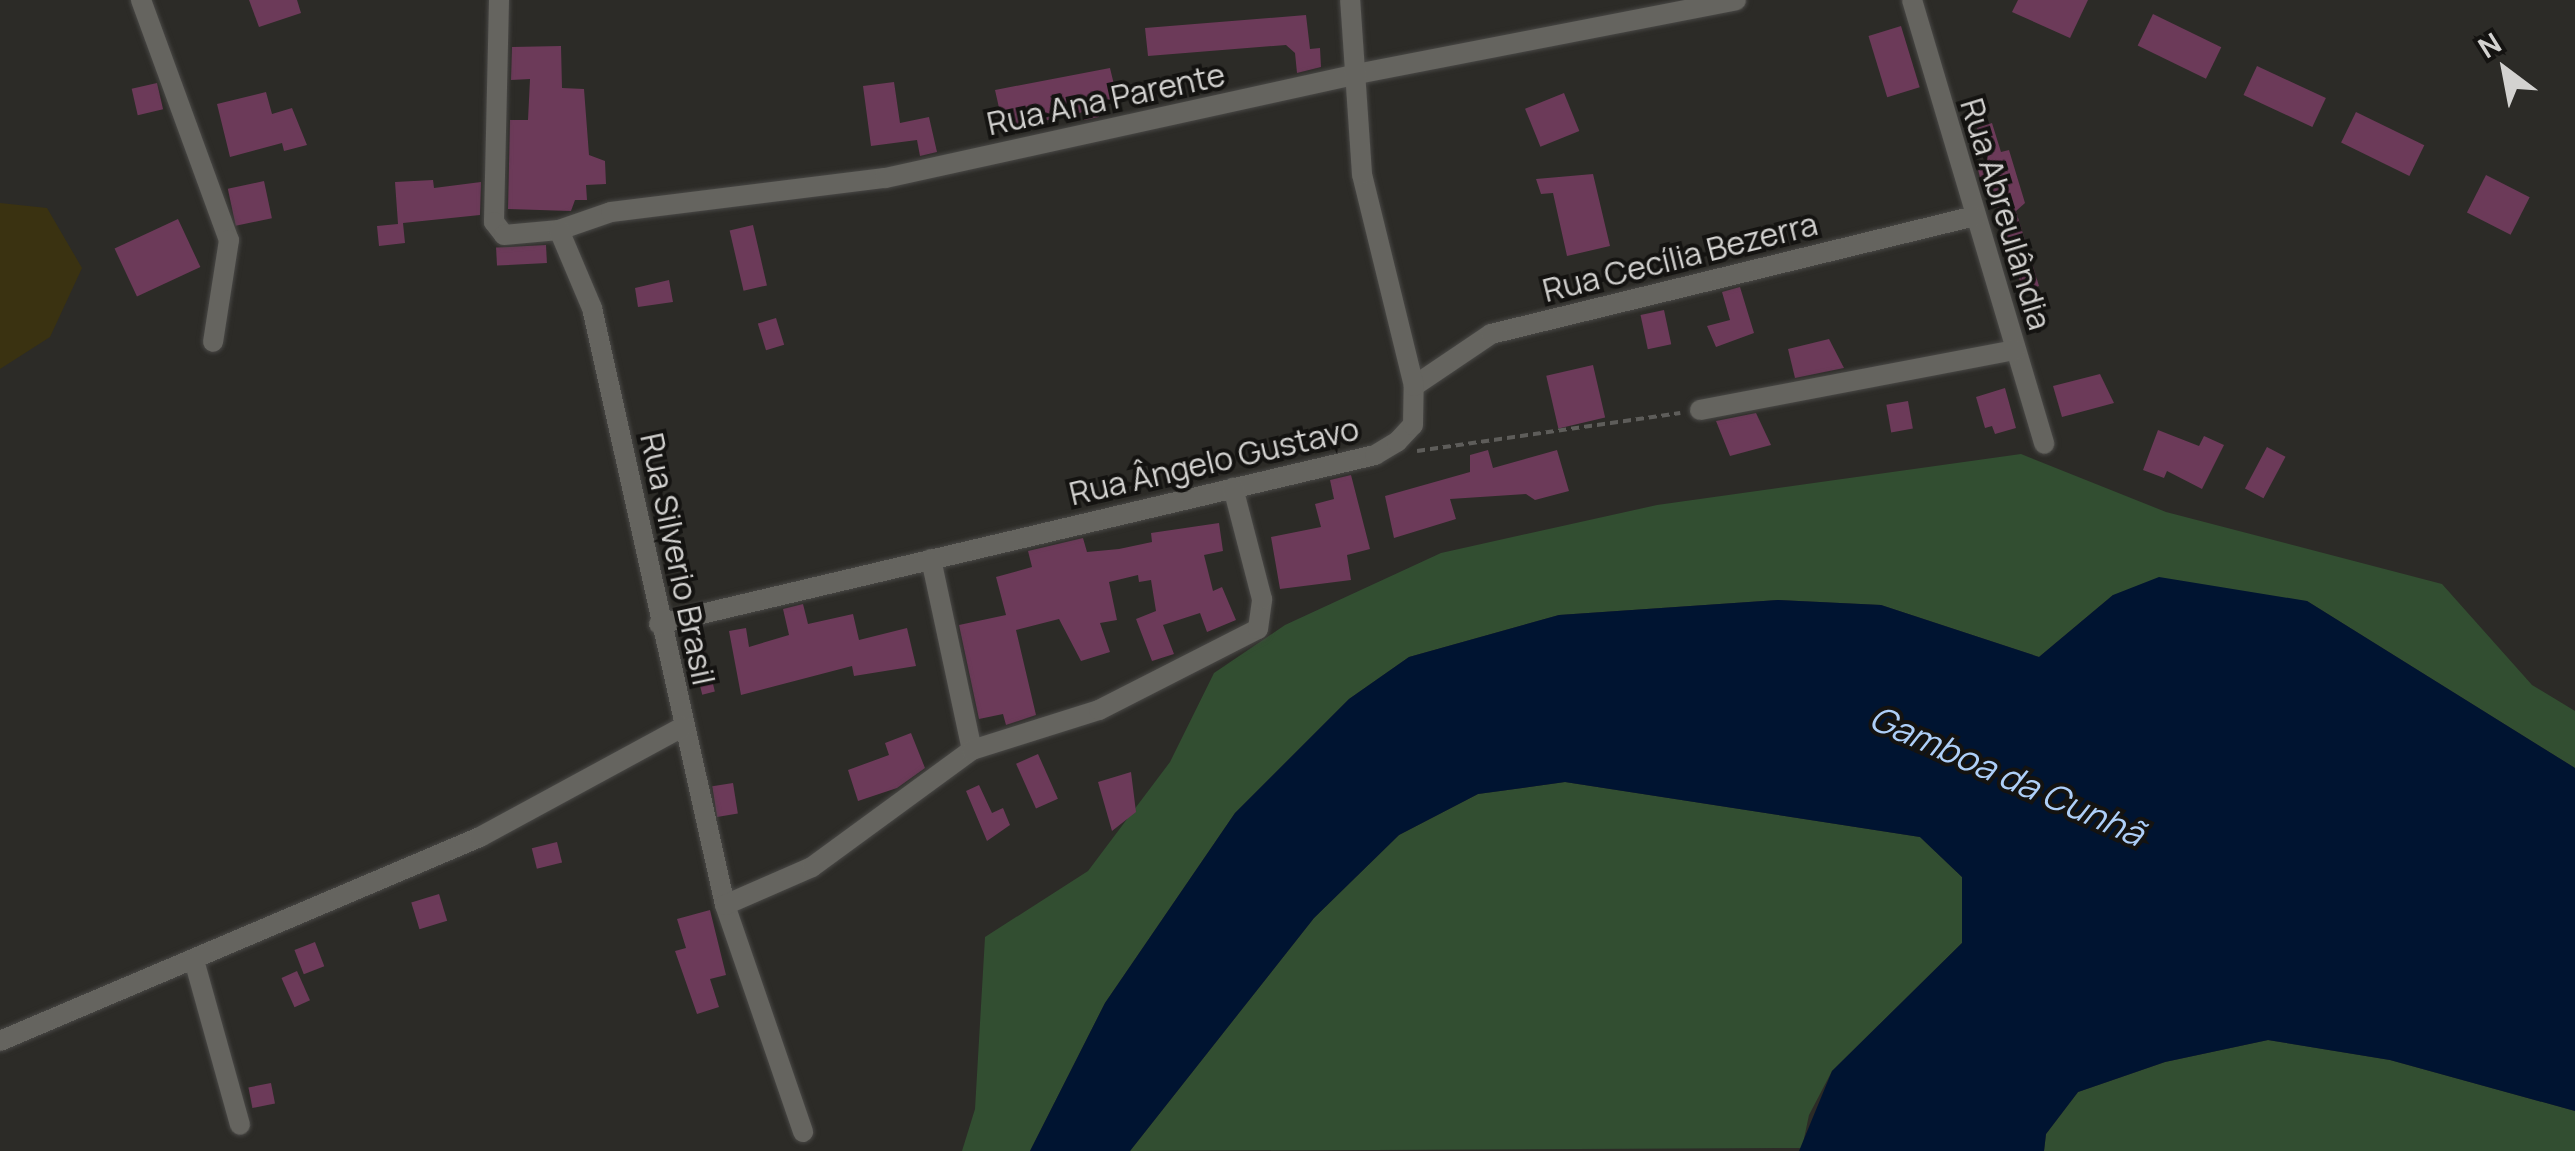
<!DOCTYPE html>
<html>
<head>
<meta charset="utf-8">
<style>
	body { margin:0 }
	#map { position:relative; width:2575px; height:1151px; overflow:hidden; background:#2c2b27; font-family:Manrope,sans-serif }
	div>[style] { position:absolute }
	.green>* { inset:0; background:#324e31 }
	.sand>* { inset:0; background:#3a3211 }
	.water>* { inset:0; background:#001431 }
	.building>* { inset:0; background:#6c3a59; transform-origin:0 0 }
	.path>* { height:4px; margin-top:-2px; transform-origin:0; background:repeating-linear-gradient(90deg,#5e5d5a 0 8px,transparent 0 13px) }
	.roads { filter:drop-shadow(0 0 2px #494846) drop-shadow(0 0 2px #494846) }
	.minor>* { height:20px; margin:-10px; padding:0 10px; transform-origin:10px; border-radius:10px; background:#65645f }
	span { translate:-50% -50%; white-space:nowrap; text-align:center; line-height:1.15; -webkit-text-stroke:8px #141311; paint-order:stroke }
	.street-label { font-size:32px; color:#d3d2d0 }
	.water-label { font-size:35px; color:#aecff8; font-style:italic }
	.north { position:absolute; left:2455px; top:20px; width:100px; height:100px; -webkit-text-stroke:8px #141311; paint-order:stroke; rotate:328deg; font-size:28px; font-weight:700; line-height:40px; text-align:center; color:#d3d2d0 }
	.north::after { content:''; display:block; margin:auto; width:35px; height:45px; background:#d3d2d0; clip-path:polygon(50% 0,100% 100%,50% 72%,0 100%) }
</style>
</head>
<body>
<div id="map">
	<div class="green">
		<div style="clip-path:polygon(2021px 454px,2166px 512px,2442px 584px,2532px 685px,2575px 711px,2575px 768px,2307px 601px,2113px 595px,2039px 657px,1881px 605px,1778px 600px,1559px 615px,1409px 657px,1349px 699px,1235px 813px,1105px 1003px,1030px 1151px,962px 1151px,975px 1109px,985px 937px,1088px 871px,1170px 762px,1214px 673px,1285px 625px,1441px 553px,1657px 505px)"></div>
		<div style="clip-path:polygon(1565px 782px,1920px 837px,1962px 877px,1962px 943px,1832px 1071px,1809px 1115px,1802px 1148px,1130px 1151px,1314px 918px,1399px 835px,1478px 794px)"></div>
		<div style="clip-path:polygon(2268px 1040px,2390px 1060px,2575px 1111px,2575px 1151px,2044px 1151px,2046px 1134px,2078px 1092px,2165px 1062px)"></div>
	</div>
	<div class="sand">
		<div style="clip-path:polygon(0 203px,47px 208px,82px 268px,50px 337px,0 369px)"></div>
	</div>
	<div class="water">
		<div style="clip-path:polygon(2159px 577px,2307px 601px,2575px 768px,2575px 1111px,2390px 1060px,2268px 1040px,2165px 1062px,2078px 1092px,2046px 1134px,2044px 1151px,1799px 1151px,1832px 1071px,1962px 943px,1962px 877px,1920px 837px,1565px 782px,1478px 794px,1399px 835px,1314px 918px,1130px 1151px,1030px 1151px,1105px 1003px,1235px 813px,1349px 699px,1409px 657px,1559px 615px,1778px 600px,1881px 605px,2039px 657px,2113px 595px)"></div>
	</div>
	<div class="building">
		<div style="clip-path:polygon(249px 0,297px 0,301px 13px,259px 27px)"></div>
		<div style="clip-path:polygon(2018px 0,2088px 0,2070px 38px,2012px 12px)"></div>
		<div style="left:2153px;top:14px;width:76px;height:35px;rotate:26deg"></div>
		<div style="clip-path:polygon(1306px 15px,1310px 49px,1320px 48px,1321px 67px,1297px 73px,1295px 53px,1286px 45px,1148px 56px,1145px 28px)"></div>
		<div style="left:1901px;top:26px;width:64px;height:34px;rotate:73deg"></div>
		<div style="clip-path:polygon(561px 46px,562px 88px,584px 89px,589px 155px,605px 161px,606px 184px,586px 185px,587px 200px,575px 200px,571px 211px,508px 209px,510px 120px,528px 120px,530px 79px,511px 80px,512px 47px)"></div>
		<div style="left:2257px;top:66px;width:76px;height:32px;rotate:25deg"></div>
		<div style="clip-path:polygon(1110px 68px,1117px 97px,1097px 104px,1099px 117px,1084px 120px,1083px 112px,1004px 130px,995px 90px)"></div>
		<div style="clip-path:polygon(894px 82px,900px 123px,929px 117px,937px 152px,920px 156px,917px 140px,871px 146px,863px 86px)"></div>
		<div style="left:157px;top:83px;width:27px;height:26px;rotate:77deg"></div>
		<div style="clip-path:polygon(266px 92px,272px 114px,292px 108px,307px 145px,284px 151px,282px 143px,230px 157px,217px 104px)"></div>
		<div style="left:1564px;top:93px;width:41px;height:42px;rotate:68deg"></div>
		<div style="left:2356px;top:112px;width:76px;height:34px;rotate:26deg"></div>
		<div style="clip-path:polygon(1992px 123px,2001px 152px,2009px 150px,2025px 203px,2016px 211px,2039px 286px,2023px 291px,1990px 184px,1982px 185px,1977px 166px,1988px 163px,1977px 128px)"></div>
		<div style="clip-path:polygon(1593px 174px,1610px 246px,1567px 256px,1553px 193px,1541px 194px,1536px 179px)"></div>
		<div style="left:2486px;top:175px;width:49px;height:42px;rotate:27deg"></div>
		<div style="clip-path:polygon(433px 180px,434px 188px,481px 182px,480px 215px,403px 223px,405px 243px,379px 246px,377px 226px,398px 224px,395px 182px)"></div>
		<div style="left:264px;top:181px;width:38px;height:37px;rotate:78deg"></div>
		<div style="left:178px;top:219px;width:53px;height:70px;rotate:65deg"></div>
		<div style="left:753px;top:225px;width:62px;height:24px;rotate:77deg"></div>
		<div style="left:546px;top:245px;width:18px;height:50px;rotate:87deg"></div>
		<div style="clip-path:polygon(669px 280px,673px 302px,638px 307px,635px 288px)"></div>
		<div style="clip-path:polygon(1740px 287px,1754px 333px,1716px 347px,1707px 326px,1730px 320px,1722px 292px)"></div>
		<div style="left:1664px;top:310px;width:35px;height:24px;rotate:78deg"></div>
		<div style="left:776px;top:318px;width:28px;height:19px;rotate:73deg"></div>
		<div style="clip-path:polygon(1829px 339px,1844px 368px,1795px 378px,1788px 349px)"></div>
		<div style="left:1593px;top:365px;width:54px;height:48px;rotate:77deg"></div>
		<div style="clip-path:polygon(2100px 374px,2114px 403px,2062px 417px,2053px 386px)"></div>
		<div style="clip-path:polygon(2005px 388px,2016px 428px,1995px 434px,1992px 426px,1985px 428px,1976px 397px)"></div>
		<div style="left:1908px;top:401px;width:28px;height:22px;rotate:80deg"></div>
		<div style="clip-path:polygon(1756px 413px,1771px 445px,1730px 456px,1716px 421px)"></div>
		<div style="clip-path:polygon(2158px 430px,2199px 446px,2204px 436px,2224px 445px,2202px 489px,2167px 471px,2164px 478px,2143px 470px)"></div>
		<div style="left:2267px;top:447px;width:21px;height:47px;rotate:28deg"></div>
		<div style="clip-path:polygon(1488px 450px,1493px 468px,1557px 450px,1569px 491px,1535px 500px,1526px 494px,1450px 499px,1456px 519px,1394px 538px,1385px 496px,1470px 472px,1470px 455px)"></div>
		<div style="clip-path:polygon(1351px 475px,1370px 549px,1347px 555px,1351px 580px,1280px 589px,1271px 537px,1321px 527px,1315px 504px,1334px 499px,1330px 480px)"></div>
		<div style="clip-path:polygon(1219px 523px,1223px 551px,1204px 555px,1213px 591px,1222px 587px,1236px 620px,1207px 632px,1200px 613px,1163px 625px,1174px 654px,1152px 661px,1136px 619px,1156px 611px,1151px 580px,1139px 582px,1138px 575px,1109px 582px,1117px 620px,1100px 623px,1110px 652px,1081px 661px,1059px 619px,1016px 630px,1036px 715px,1006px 725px,1003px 714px,979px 719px,959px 625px,1006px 615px,996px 577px,1032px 567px,1028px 551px,1083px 538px,1087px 552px,1119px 549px,1152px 542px,1151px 533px)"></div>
		<div style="clip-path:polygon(803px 604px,808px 624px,853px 614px,859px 640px,907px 628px,916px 666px,854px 676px,852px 666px,741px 695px,729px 631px,746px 628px,749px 647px,789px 635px,783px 609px)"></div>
		<div style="left:703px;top:644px;width:49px;height:13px;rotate:76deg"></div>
		<div style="clip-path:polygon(911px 733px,925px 768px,897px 788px,858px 801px,848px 770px,889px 755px,885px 743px)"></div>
		<div style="left:1038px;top:754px;width:49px;height:24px;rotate:66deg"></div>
		<div style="clip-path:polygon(1131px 772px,1136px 812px,1112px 831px,1098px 782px)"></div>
		<div style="left:733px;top:783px;width:31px;height:21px;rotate:81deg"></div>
		<div style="clip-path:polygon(979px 785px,992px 813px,1003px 808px,1010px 825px,987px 841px,966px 791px)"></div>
		<div style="left:557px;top:842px;width:21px;height:26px;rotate:76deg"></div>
		<div style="left:439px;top:894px;width:28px;height:29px;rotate:73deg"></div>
		<div style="clip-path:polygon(710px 910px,726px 975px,710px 979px,719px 1007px,697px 1014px,675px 951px,686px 948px,677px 919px)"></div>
		<div style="left:315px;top:942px;width:26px;height:22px;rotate:69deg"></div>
		<div style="left:297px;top:971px;width:32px;height:17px;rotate:66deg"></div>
		<div style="left:271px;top:1083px;width:21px;height:23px;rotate:79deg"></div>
	</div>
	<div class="path">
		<div style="left:1417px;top:451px;width:266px;rotate:-8.2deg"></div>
	</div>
	<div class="roads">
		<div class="minor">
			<div style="left:141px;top:0;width:256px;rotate:69.9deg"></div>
			<div style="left:229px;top:240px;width:103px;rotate:98.9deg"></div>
			<div style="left:499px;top:0;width:222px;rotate:91.3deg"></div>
			<div style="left:494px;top:222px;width:16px;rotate:52deg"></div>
			<div style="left:504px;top:235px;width:55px;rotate:-5.2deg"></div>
			<div style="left:559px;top:230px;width:55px;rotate:-19.1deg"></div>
			<div style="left:611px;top:212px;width:276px;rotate:-7.1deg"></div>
			<div style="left:885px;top:178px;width:483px;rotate:-12.4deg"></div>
			<div style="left:1357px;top:74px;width:386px;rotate:-11deg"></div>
			<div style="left:1912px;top:0;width:463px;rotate:73.4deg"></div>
			<div style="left:559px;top:230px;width:85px;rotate:67.1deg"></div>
			<div style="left:592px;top:308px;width:612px;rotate:77.44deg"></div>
			<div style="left:725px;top:905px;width:240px;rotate:71deg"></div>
			<div style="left:1414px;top:386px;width:93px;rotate:-34deg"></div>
			<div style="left:1491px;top:334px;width:497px;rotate:-13.7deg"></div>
			<div style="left:1700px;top:410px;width:321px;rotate:-10.8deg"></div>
			<div style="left:931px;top:559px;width:195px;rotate:77.9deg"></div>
			<div style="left:659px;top:624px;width:736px;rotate:-13.28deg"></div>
			<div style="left:1375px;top:455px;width:26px;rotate:-31deg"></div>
			<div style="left:1397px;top:442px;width:23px;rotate:-47deg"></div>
			<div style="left:1413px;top:425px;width:39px;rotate:-89deg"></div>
			<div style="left:1414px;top:386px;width:218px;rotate:-103.8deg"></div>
			<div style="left:1362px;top:174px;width:174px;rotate:-93.9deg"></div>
			<div style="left:725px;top:905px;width:95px;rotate:-23.6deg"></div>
			<div style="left:812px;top:867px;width:198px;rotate:-36.2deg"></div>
			<div style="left:972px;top:750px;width:133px;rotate:-17.5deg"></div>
			<div style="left:1099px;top:710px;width:178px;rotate:-27deg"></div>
			<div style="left:1258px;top:629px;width:30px;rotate:-82deg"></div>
			<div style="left:1262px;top:599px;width:115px;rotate:-104.6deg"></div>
			<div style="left:194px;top:960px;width:171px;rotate:74.4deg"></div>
			<div style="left:0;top:1041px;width:522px;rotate:-23.03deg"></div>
			<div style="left:480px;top:837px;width:231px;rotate:-28.5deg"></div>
		</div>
	</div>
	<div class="street-label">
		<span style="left:1106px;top:99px;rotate:-12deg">Rua Ana Parente</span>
		<span style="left:2006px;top:214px;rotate:73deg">Rua Abreulândia</span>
		<span style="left:1680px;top:257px;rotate:-14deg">Rua Cecília Bezerra</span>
		<span style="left:1214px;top:461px;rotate:-13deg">Rua Ângelo Gustavo</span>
		<span style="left:678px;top:559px;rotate:78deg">Rua Silverio Brasil</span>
	</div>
	<div class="water-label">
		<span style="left:2007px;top:775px;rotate:24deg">Gamboa da Cunhã</span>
	</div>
	<div class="north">N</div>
</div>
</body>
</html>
